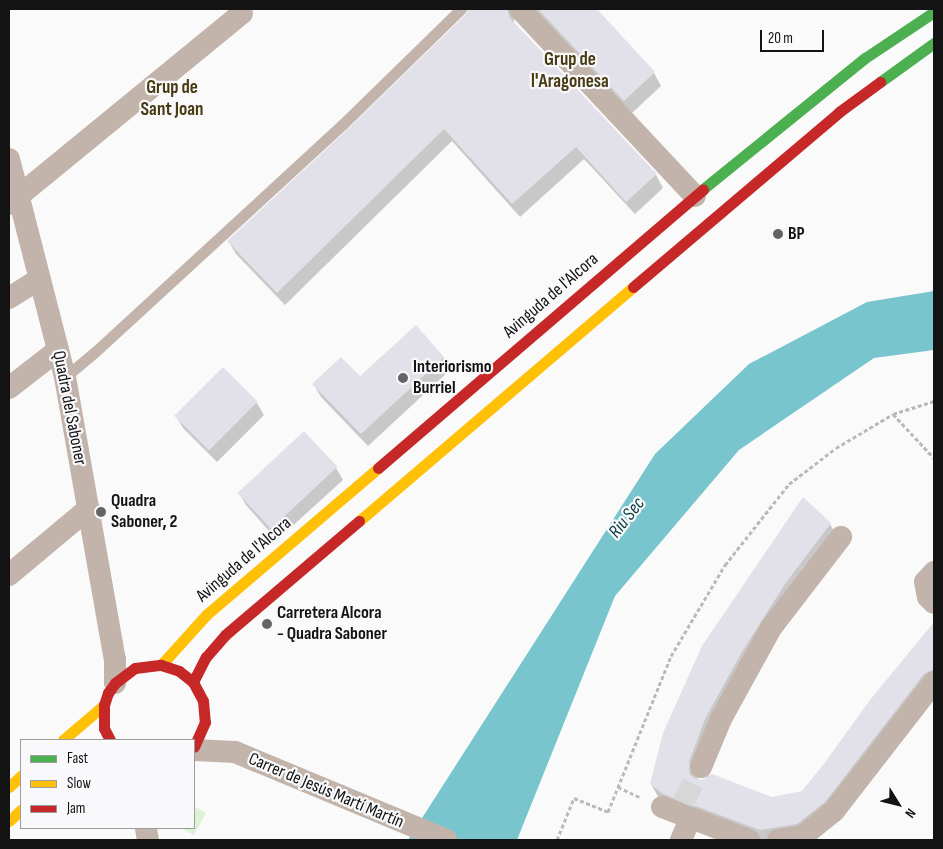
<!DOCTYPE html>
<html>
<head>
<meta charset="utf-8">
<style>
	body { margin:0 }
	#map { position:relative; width:943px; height:849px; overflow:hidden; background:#fafafb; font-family:"Sofia Sans Condensed",sans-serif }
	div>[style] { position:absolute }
	.green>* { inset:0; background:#ddf3d5 }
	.water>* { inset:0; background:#78c5ce }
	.shadow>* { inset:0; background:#0003 }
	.building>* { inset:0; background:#e2e1e9; transform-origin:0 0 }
	.street-tunnel>* { height:22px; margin-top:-11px; transform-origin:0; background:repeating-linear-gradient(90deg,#d7d7d8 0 22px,transparent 0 33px) }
	.path>* { height:3px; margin-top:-1.5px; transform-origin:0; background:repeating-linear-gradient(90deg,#bfb9b4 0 4px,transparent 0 6.5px) }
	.lane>* { height:11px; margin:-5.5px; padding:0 5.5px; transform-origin:5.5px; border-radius:5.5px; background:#c2b4aa }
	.street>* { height:22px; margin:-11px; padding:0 11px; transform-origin:11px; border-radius:11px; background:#c2b4aa }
	.fast>* { height:11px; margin:-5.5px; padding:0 5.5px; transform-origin:5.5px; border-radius:5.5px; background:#4caf50 }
	.slow>* { height:11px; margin:-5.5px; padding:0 5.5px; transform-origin:5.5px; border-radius:5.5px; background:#ffc107 }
	.jam>* { height:11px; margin:-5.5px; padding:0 5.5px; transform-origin:5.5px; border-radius:5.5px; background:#c62828 }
	.dots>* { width:14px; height:14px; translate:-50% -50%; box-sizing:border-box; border:2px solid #f9f9fc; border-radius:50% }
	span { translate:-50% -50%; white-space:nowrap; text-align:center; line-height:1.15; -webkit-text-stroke:4.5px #f9f9fc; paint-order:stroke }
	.poi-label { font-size:18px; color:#131314; font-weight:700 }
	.left { translate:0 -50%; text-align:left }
	.street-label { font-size:18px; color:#131314 }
	.neighbourhood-label { font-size:19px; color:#483b12; font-weight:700 }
	.water-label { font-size:19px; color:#093d42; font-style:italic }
	.frame { position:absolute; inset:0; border:10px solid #131314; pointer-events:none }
	.legend { position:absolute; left:20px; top:739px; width:175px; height:90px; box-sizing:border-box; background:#f9f9fc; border:1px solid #9d9d9f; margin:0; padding:6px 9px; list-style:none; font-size:15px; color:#131314 }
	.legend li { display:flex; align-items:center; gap:10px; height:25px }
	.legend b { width:25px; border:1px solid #9d9d9f }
	.north { position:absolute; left:873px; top:779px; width:50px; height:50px; -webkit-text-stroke:4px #f9f9fc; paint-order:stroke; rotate:126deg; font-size:14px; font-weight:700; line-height:20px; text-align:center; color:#131314 }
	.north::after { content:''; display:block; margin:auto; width:18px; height:22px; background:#131314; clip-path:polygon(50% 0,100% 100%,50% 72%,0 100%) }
	.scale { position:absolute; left:760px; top:30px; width:64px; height:22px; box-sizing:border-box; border:2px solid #131314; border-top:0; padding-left:6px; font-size:15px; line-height:18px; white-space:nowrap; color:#131314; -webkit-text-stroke:4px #f9f9fc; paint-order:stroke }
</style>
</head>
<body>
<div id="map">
	<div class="green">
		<div style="clip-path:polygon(194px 806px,206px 813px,194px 835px,181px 828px,194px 828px)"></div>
	</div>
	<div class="water">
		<div style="clip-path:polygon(934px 291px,934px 350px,874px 358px,739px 450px,615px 596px,517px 840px,408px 840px,655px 454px,749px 364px,867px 302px)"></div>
	</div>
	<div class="shadow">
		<div style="clip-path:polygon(469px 9px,525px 9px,514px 18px,514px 24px,656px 175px,663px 188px,635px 214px,584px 159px,520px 217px,452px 141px,285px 305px,236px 254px,228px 241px,349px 130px,467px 15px)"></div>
		<div style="clip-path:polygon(526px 9px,595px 9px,654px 73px,661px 86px,632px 113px)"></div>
		<div style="clip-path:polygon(443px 357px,450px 370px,368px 446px,321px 397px,314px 385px,360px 378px)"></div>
		<div style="clip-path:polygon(257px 403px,264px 415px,217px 462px,183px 428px,176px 416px)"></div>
		<div style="clip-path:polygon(304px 433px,336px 468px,343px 480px,277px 540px,246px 505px,239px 493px)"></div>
		<div style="clip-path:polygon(830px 524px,839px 540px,714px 736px,697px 779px,772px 798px,803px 792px,824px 766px,871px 700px,934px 624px,934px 689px,803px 840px,754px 840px,660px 800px,651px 784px,664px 733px)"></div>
	</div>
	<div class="building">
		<div style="clip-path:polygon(468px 9px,507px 9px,510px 18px,657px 174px,626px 202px,576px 147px,512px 204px,444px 129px,277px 293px,227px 241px,348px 129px,466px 14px)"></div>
		<div style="clip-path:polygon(538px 9px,597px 9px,655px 72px,624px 101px)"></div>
		<div style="clip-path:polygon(416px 325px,444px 357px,361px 434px,312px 384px,341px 357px,360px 376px)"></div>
		<div style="left:223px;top:367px;width:49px;height:69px;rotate:45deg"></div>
		<div style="left:304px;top:431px;width:49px;height:91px;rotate:47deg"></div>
		<div style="clip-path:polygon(803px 497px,831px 523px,785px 584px,743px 650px,705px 719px,689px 762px,690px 775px,696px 779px,702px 780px,712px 774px,772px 797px,802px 791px,823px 765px,870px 700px,934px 622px,934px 669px,924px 674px,825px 802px,797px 824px,760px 830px,663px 794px,650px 784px,663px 733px,702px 646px)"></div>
	</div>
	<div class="street-tunnel">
		<div style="left:683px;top:803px;width:40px;rotate:-63.4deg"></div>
	</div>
	<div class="path">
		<div style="left:893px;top:414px;width:60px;rotate:47deg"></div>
		<div style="left:618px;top:787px;width:26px;rotate:25deg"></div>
		<div style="left:557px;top:840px;width:45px;rotate:-68deg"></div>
		<div style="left:574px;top:798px;width:37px;rotate:22deg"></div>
		<div style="left:608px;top:812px;width:168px;rotate:-68deg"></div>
		<div style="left:671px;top:656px;width:106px;rotate:-59.3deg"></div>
		<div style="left:725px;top:565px;width:103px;rotate:-51.7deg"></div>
		<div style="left:789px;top:484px;width:59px;rotate:-37.5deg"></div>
		<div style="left:836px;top:448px;width:66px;rotate:-30.8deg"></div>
		<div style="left:893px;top:414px;width:43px;rotate:-17.6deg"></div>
	</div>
	<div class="lane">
		<div style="left:65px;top:377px;width:39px;rotate:-40deg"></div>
		<div style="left:95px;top:352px;width:337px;rotate:-42.6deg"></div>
		<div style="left:343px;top:124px;width:165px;rotate:-44.3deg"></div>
	</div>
	<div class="street">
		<div style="left:520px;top:9px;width:256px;rotate:46.9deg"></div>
		<div style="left:9px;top:159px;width:225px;rotate:75.6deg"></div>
		<div style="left:65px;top:377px;width:287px;rotate:80deg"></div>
		<div style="left:115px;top:660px;width:23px;rotate:90deg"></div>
		<div style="left:9px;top:204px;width:301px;rotate:-39.3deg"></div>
		<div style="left:9px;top:298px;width:36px;rotate:-32deg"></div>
		<div style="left:9px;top:388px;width:62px;rotate:-37.8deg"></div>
		<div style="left:934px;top:572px;width:13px;rotate:132deg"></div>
		<div style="left:925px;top:582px;width:15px;rotate:79deg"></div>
		<div style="left:928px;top:597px;width:8px;rotate:45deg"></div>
		<div style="left:9px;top:575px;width:104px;rotate:-39.9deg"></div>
		<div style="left:194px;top:750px;width:41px;rotate:2.8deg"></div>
		<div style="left:235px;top:752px;width:229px;rotate:22.6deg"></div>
		<div style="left:701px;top:767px;width:52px;rotate:-67.4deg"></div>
		<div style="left:721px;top:719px;width:104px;rotate:-61.2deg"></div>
		<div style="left:771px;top:628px;width:115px;rotate:-52.4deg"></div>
		<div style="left:662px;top:807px;width:93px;rotate:20.8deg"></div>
		<div style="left:146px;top:828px;width:12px;rotate:81deg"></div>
		<div style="left:681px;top:840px;width:23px;rotate:-67deg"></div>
		<div style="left:778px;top:840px;width:25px;rotate:-9deg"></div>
		<div style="left:803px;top:836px;width:40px;rotate:-39deg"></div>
		<div style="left:834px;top:811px;width:163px;rotate:-52.2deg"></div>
	</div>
	<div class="fast">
		<div style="left:880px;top:82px;width:67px;rotate:-35.8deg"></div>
		<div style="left:703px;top:189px;width:208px;rotate:-39deg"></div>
		<div style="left:865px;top:58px;width:83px;rotate:-33.7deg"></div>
	</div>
	<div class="slow">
		<div style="left:359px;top:521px;width:360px;rotate:-40.5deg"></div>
		<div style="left:161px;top:665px;width:67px;rotate:-48deg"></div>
		<div style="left:206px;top:615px;width:226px;rotate:-40.5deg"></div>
		<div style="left:63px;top:740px;width:54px;rotate:-40.5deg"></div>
		<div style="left:9px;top:787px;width:16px;rotate:-43deg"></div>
		<div style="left:9px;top:821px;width:16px;rotate:-43deg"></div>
	</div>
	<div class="jam">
		<div style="left:633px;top:287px;width:270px;rotate:-40.3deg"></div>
		<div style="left:839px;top:112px;width:51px;rotate:-36.2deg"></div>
		<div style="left:378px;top:468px;width:428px;rotate:-40.6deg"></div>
		<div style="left:193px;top:682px;width:28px;rotate:-63deg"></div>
		<div style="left:206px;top:657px;width:29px;rotate:-49deg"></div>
		<div style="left:225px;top:635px;width:176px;rotate:-40.4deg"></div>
		<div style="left:110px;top:740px;width:13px;rotate:-117deg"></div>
		<div style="left:104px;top:728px;width:23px;rotate:-90deg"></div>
		<div style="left:104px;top:705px;width:13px;rotate:-72deg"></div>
		<div style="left:108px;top:693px;width:12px;rotate:-55deg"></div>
		<div style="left:115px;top:683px;width:25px;rotate:-37deg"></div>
		<div style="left:135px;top:668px;width:26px;rotate:-7deg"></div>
		<div style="left:161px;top:665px;width:19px;rotate:18deg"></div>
		<div style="left:179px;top:671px;width:18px;rotate:38deg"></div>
		<div style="left:193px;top:682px;width:21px;rotate:62deg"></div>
		<div style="left:203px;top:701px;width:21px;rotate:85deg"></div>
		<div style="left:205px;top:722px;width:27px;rotate:114deg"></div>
	</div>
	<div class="dots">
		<div style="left:778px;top:234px;background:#646465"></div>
		<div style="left:403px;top:378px;background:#646465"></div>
		<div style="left:101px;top:512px;background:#646465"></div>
		<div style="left:267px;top:624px;background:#646465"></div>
	</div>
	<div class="poi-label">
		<span class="left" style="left:788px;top:234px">BP</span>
		<span class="left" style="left:413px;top:378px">Interiorismo<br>Burriel</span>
		<span class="left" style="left:111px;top:512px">Quadra<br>Saboner, 2</span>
		<span class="left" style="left:277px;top:624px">Carretera Alcora<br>- Quadra Saboner</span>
	</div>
	<div class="street-label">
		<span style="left:551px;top:296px;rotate:-41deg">Avinguda de l'Alcora</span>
		<span style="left:69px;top:408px;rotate:79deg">Quadra del Saboner</span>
		<span style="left:244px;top:560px;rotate:-41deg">Avinguda de l'Alcora</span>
		<span style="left:326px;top:791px;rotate:23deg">Carrer de Jesús Martí Martín</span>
	</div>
	<div class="neighbourhood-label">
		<span style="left:570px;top:71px">Grup de<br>l'Aragonesa</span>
		<span style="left:172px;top:99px">Grup de<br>Sant Joan</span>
	</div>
	<div class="water-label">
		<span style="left:627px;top:518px;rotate:-52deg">Riu Sec</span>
	</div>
	<div class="frame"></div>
	<ul class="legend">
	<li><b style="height:6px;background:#4caf50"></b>Fast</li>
	<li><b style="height:6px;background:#ffc107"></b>Slow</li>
	<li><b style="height:6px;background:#c62828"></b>Jam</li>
	</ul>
	<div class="north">N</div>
	<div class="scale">20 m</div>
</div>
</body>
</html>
